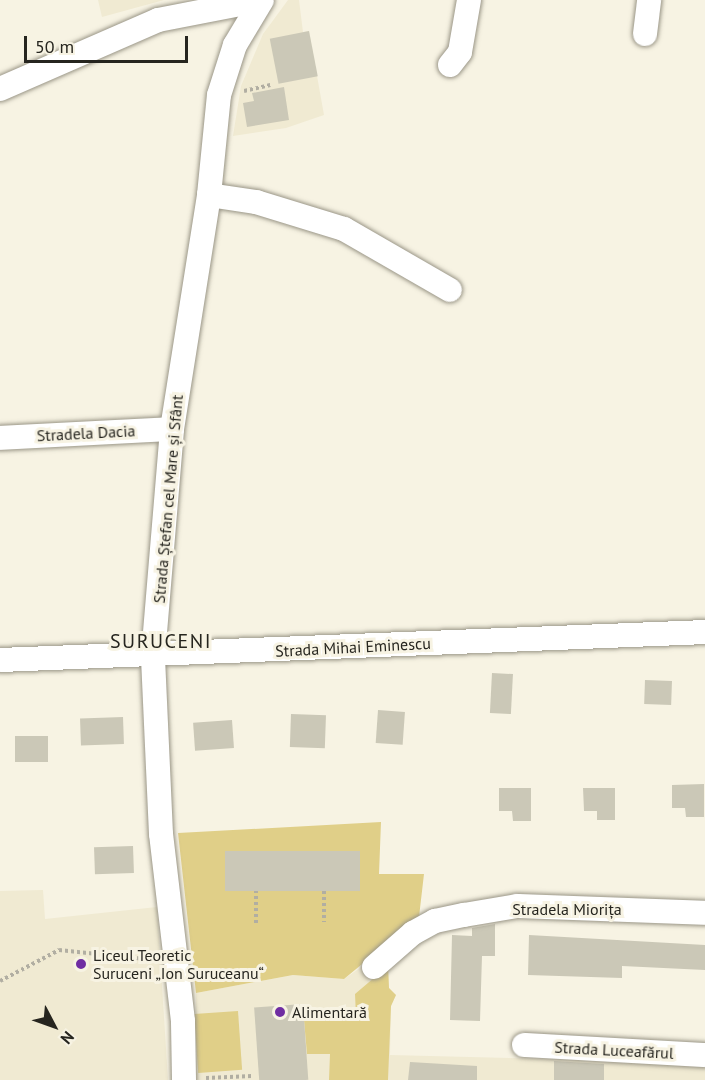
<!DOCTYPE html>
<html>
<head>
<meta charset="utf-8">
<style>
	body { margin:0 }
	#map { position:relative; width:705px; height:1080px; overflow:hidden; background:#f7f3e3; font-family:"PT Sans",sans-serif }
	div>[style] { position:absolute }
	.built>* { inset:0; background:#f0ead2 }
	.green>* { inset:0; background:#e0cf88; transform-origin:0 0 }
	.building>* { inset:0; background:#cbc8b7; transform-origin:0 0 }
	.path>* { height:4px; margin-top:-2px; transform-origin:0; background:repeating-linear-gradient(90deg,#b1aea2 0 3px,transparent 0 6px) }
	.roads { filter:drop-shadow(0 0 2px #9a9687) drop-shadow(0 0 2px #9a9687) }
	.minor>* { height:24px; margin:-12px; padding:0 12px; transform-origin:12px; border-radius:12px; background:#fff }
	.dots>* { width:16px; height:16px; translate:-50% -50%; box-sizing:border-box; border:3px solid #f7f3e3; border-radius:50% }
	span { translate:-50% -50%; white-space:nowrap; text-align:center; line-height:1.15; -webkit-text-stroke:6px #f7f3e3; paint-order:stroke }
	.street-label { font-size:16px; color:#26251f }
	.poi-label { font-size:16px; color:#26251f }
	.left { translate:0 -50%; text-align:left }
	.quarter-label { font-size:20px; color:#26251f; letter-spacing:1.5px }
	.north { position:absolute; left:24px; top:996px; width:60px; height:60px; -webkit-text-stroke:4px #f7f3e3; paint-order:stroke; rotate:131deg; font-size:16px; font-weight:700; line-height:24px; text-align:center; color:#26251f }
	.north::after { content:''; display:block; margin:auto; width:21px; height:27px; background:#26251f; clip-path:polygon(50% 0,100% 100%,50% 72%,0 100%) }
	.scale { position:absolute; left:24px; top:36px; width:164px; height:27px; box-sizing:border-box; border:3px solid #26251f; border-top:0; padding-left:8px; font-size:18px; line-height:21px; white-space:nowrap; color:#26251f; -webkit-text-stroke:4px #f7f3e3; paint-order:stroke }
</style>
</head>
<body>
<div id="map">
	<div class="built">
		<div style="clip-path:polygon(98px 0,164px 0,102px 17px)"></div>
		<div style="clip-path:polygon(288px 0,299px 0,303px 32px,309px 31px,324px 115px,286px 128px,233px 136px,241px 86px,263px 34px)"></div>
		<div style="clip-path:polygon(43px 890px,45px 919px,157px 907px,168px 1080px,0 1080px,0 891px)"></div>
		<div style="clip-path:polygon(370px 961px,388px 966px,389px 988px,396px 995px,391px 1006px,390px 1055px,705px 1063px,705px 1080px,196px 1080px,196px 993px,293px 975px,344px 979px)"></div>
	</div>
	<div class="green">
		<div style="clip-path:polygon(381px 822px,379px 874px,424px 874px,419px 917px,344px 979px,293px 975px,196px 993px,178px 833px)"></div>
		<div style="clip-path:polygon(388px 966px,389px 988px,396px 995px,391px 1006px,388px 1080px,329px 1080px,330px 1054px,307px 1054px,304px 1020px,356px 1016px,355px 994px)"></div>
		<div style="left:238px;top:1011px;width:59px;height:44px;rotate:86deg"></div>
	</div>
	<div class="building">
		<div style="left:309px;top:31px;width:46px;height:40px;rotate:79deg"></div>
		<div style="clip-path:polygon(284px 87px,289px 120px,247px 127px,243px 103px,254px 101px,252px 93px)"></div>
		<div style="left:492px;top:673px;width:21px;height:40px;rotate:3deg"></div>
		<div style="left:645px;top:680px;width:27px;height:24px;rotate:2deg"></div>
		<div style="left:378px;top:710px;width:27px;height:33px;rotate:4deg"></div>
		<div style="left:291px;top:714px;width:35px;height:33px;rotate:2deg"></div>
		<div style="left:123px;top:717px;width:27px;height:43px;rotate:88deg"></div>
		<div style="left:232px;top:720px;width:28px;height:39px;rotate:86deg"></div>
		<div style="left:15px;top:736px;width:33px;height:26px"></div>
		<div style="clip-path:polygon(704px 784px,704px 817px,686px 817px,685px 808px,672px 808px,672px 785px)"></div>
		<div style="clip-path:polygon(499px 788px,531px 788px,531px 821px,513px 821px,512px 811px,499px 811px)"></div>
		<div style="clip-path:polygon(583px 788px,615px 788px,615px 820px,597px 820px,597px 811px,584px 811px)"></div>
		<div style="left:133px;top:846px;width:27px;height:39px;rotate:88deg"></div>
		<div style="left:225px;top:851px;width:135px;height:40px"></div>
		<div style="clip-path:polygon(495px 924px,495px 956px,482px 956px,480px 1021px,450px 1020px,452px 935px,472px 936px,472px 928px)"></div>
		<div style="clip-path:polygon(529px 935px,705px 945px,705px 970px,622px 966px,622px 978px,528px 975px)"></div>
		<div style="left:303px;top:1004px;width:76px;height:49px;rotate:86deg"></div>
		<div style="clip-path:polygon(554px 1061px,604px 1064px,604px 1080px,554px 1080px)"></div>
		<div style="clip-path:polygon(410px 1062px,477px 1066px,477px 1080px,408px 1080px)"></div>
	</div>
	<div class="path">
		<div style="left:244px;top:91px;width:27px;rotate:-13deg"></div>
		<div style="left:324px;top:891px;width:31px;rotate:90deg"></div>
		<div style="left:256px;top:923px;width:32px;rotate:-90deg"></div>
		<div style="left:0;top:981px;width:67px;rotate:-27.7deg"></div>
		<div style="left:59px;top:950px;width:96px;rotate:6deg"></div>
		<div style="left:206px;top:1078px;width:46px;rotate:-2.5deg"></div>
	</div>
	<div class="roads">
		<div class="minor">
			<div style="left:645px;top:34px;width:34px;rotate:-83deg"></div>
			<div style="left:450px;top:65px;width:16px;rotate:-52deg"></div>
			<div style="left:460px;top:52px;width:53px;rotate:-80.2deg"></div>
			<div style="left:0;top:89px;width:172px;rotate:-23.6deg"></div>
			<div style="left:158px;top:20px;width:105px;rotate:-11deg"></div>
			<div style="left:209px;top:195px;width:48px;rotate:8.5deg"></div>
			<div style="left:256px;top:202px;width:92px;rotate:17.1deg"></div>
			<div style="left:344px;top:229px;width:122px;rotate:29.9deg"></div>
			<div style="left:0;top:438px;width:172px;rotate:-3deg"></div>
			<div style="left:0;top:660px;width:706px;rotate:-2.27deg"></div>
			<div style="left:374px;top:967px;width:52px;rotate:-41.1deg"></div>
			<div style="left:413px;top:933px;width:25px;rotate:-29deg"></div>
			<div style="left:435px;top:921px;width:30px;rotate:-12deg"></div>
			<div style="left:464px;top:915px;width:54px;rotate:-9.6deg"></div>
			<div style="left:517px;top:906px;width:188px;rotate:2.1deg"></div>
			<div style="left:524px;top:1045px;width:181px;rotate:3.2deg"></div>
			<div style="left:184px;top:1080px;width:59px;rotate:-91deg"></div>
			<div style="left:183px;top:1021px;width:188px;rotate:-96.7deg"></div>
			<div style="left:161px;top:834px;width:178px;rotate:-92.6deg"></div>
			<div style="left:153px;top:656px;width:228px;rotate:-85.2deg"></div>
			<div style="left:172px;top:429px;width:237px;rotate:-81deg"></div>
			<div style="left:209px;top:195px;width:100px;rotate:-84.3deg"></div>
			<div style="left:219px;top:95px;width:52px;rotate:-72.3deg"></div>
			<div style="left:235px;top:45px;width:52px;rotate:-59deg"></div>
		</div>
	</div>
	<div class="dots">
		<div style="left:81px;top:964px;background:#6f2da2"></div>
		<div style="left:280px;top:1012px;background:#6f2da2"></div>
	</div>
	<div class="street-label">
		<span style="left:86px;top:433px;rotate:-3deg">Stradela Dacia</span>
		<span style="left:168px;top:499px;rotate:-85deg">Strada Ștefan cel Mare și Sfânt</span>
		<span style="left:353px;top:647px;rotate:-3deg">Strada Mihai Eminescu</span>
		<span style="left:567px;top:909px">Stradela Miorița</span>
		<span style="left:614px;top:1050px;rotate:3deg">Strada Luceafărul</span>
	</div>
	<div class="poi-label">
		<span class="left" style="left:93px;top:964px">Liceul Teoretic<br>Suruceni „Ion Suruceanu“</span>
		<span class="left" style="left:292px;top:1012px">Alimentară</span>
	</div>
	<div class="quarter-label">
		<span style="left:161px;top:641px">SURUCENI</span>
	</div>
	<div class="north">N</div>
	<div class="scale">50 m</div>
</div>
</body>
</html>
